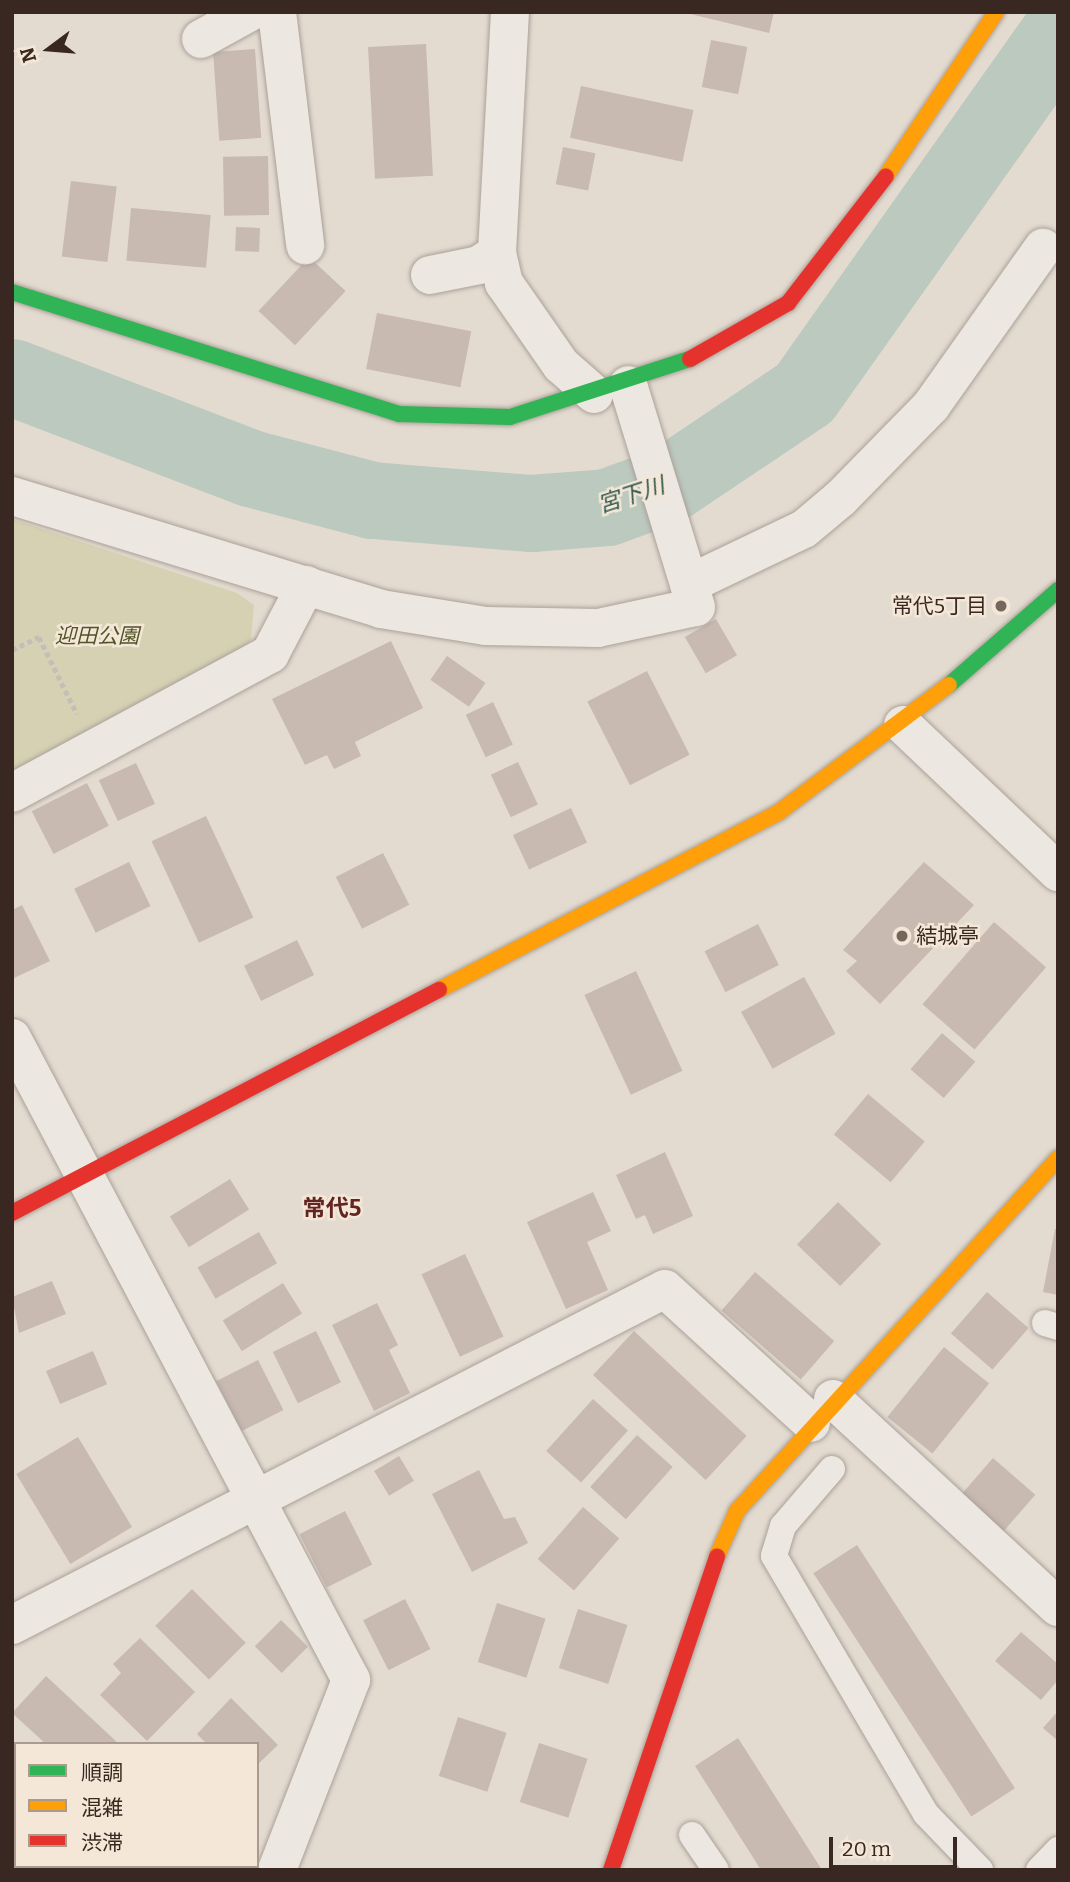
<!DOCTYPE html>
<html>
<head>
<meta charset="utf-8">
<style>
	body { margin:0 }
	#map { position:relative; width:1070px; height:1882px; overflow:hidden; background:#e4dbd0; font-family:Bitter,"Noto Sans JP",serif }
	div>[style] { position:absolute }
	.green>* { inset:0; background:#d6d1b3 }
	.river>* { height:77px; margin:-38.5px; padding:0 38.5px; transform-origin:38.5px; border-radius:38.5px; background:#bbc9be }
	.building>* { inset:0; background:#c8b9b1; transform-origin:0 0 }
	.path>* { height:4.5px; margin-top:-2.25px; transform-origin:0; background:repeating-linear-gradient(90deg,#c5beb8 0 5px,transparent 0 8.5px) }
	.roads { filter:drop-shadow(0 0 2px #aaa199) drop-shadow(0 0 2px #aaa199) }
	.lane>* { height:26px; margin:-13px; padding:0 13px; transform-origin:13px; border-radius:13px; background:#ece7e1 }
	.street>* { height:38px; margin:-19px; padding:0 19px; transform-origin:19px; border-radius:19px; background:#ece7e1 }
	.fast>* { height:16px; margin:-8px; padding:0 8px; transform-origin:8px; border-radius:8px; background:#30b455 }
	.slow>* { height:16px; margin:-8px; padding:0 8px; transform-origin:8px; border-radius:8px; background:#ff9f0a }
	.jam>* { height:16px; margin:-8px; padding:0 8px; transform-origin:8px; border-radius:8px; background:#e5322d }
	.dots>* { width:19px; height:19px; translate:-50% -50%; box-sizing:border-box; border:4px solid #f4e7d7; border-radius:50% }
	span { translate:-50% -50%; white-space:nowrap; text-align:center; line-height:1.15; -webkit-text-stroke:5px #f4e7d7; paint-order:stroke }
	.poi-label { font-size:21px; color:#392821 }
	.right { translate:-100% -50%; text-align:right }
	.left { translate:0 -50%; text-align:left }
	.park-label { font-size:21px; color:#505428; font-style:italic }
	.water-label { font-size:23px; color:#31584f; font-style:italic }
	.neighbourhood-label { font-size:23px; color:#632522; font-weight:700 }
	.frame { position:absolute; inset:0; border:14px solid #392821; pointer-events:none }
	.legend { position:absolute; left:14px; top:1742px; width:245px; height:126px; box-sizing:border-box; background:#f4e7d7; border:2px solid #a99b8e; margin:0; padding:9px 12px; list-style:none; font-size:21px; color:#392821 }
	.legend li { display:flex; align-items:center; gap:14px; height:35px }
	.legend b { width:35px; border:2px solid #a99b8e }
	.north { position:absolute; left:14px; top:14px; width:70px; height:70px; -webkit-text-stroke:5px #f4e7d7; paint-order:stroke; rotate:254deg; font-size:19px; font-weight:700; line-height:28px; text-align:center; color:#392821 }
	.north::after { content:''; display:block; margin:auto; width:24px; height:32px; background:#392821; clip-path:polygon(50% 0,100% 100%,50% 72%,0 100%) }
	.scale { position:absolute; left:829px; top:1837px; width:128px; height:32px; box-sizing:border-box; border:4px solid #392821; border-top:0; padding-left:9px; font-size:21px; line-height:24px; white-space:nowrap; color:#392821; -webkit-text-stroke:5px #f4e7d7; paint-order:stroke }
</style>
</head>
<body>
<div id="map">
	<div class="green">
		<div style="clip-path:polygon(12px 519px,237px 593px,254px 605px,251px 639px,242px 653px,12px 778px)"></div>
	</div>
	<div class="river">
		<div style="left:12px;top:377px;width:255px;rotate:20.9deg"></div>
		<div style="left:250px;top:468px;width:126px;rotate:14.7deg"></div>
		<div style="left:372px;top:500px;width:160px;rotate:4.7deg"></div>
		<div style="left:531px;top:513px;width:76px;rotate:-4.5deg"></div>
		<div style="left:607px;top:507px;width:64px;rotate:-20.1deg"></div>
		<div style="left:667px;top:485px;width:165px;rotate:-33.9deg"></div>
		<div style="left:804px;top:393px;width:440px;rotate:-54.7deg"></div>
	</div>
	<div class="building">
		<div style="clip-path:polygon(682px 12px,774px 12px,769px 33px)"></div>
		<div style="left:711px;top:40px;width:37px;height:48px;rotate:11deg"></div>
		<div style="left:426px;top:44px;width:132px;height:58px;rotate:87deg"></div>
		<div style="left:255px;top:49px;width:89px;height:42px;rotate:86deg"></div>
		<div style="left:581px;top:86px;width:115px;height:53px;rotate:12deg"></div>
		<div style="left:563px;top:147px;width:33px;height:38px;rotate:11deg"></div>
		<div style="left:268px;top:156px;width:59px;height:45px;rotate:89deg"></div>
		<div style="left:71px;top:181px;width:46px;height:76px;rotate:7deg"></div>
		<div style="left:131px;top:208px;width:80px;height:53px;rotate:5deg"></div>
		<div style="left:236px;top:227px;width:24px;height:24px;rotate:2deg"></div>
		<div style="left:309px;top:257px;width:50px;height:74px;rotate:43deg"></div>
		<div style="left:377px;top:313px;width:96px;height:57px;rotate:11deg"></div>
		<div style="left:716px;top:619px;width:42px;height:36px;rotate:60deg"></div>
		<div style="clip-path:polygon(391px 641px,423px 708px,355px 742px,361px 756px,334px 769px,327px 755px,305px 765px,272px 699px)"></div>
		<div style="left:447px;top:656px;width:47px;height:29px;rotate:35deg"></div>
		<div style="left:647px;top:671px;width:94px;height:67px;rotate:63deg"></div>
		<div style="left:493px;top:702px;width:47px;height:30px;rotate:65deg"></div>
		<div style="left:518px;top:762px;width:47px;height:30px;rotate:65deg"></div>
		<div style="left:136px;top:763px;width:45px;height:41px;rotate:65deg"></div>
		<div style="left:87px;top:783px;width:48px;height:62px;rotate:63deg"></div>
		<div style="left:571px;top:808px;width:38px;height:64px;rotate:65deg"></div>
		<div style="left:206px;top:816px;width:112px;height:60px;rotate:65deg"></div>
		<div style="left:383px;top:853px;width:58px;height:53px;rotate:63deg"></div>
		<div style="left:129px;top:862px;width:49px;height:61px;rotate:64deg"></div>
		<div style="clip-path:polygon(924px 862px,974px 905px,880px 1004px,846px 971px,857px 961px,843px 950px)"></div>
		<div style="clip-path:polygon(22px 905px,50px 961px,12px 979px,12px 910px)"></div>
		<div style="left:994px;top:922px;width:69px;height:109px;rotate:41deg"></div>
		<div style="left:758px;top:924px;width:46px;height:60px;rotate:63deg"></div>
		<div style="left:297px;top:940px;width:39px;height:59px;rotate:64deg"></div>
		<div style="left:636px;top:971px;width:110px;height:57px;rotate:65deg"></div>
		<div style="left:804px;top:977px;width:65px;height:72px;rotate:61deg"></div>
		<div style="left:942px;top:1033px;width:44px;height:48px;rotate:41deg"></div>
		<div style="left:868px;top:1094px;width:74px;height:53px;rotate:40deg"></div>
		<div style="clip-path:polygon(665px 1152px,693px 1216px,653px 1234px,645px 1215px,636px 1219px,616px 1175px)"></div>
		<div style="left:230px;top:1179px;width:36px;height:71px;rotate:58deg"></div>
		<div style="clip-path:polygon(593px 1192px,611px 1231px,587px 1242px,608px 1290px,566px 1309px,527px 1222px)"></div>
		<div style="left:838px;top:1202px;width:60px;height:59px;rotate:44deg"></div>
		<div style="clip-path:polygon(1055px 1229px,1058px 1229px,1058px 1295px,1043px 1292px)"></div>
		<div style="left:259px;top:1232px;width:36px;height:71px;rotate:60deg"></div>
		<div style="left:465px;top:1254px;width:91px;height:48px;rotate:65deg"></div>
		<div style="left:755px;top:1272px;width:105px;height:51px;rotate:41deg"></div>
		<div style="clip-path:polygon(52px 1281px,66px 1314px,19px 1333px,12px 1297px)"></div>
		<div style="left:283px;top:1283px;width:36px;height:71px;rotate:58deg"></div>
		<div style="left:987px;top:1292px;width:55px;height:55px;rotate:41deg"></div>
		<div style="clip-path:polygon(377px 1303px,398px 1345px,389px 1350px,410px 1393px,374px 1411px,332px 1325px)"></div>
		<div style="left:316px;top:1331px;width:57px;height:48px;rotate:64deg"></div>
		<div style="left:634px;top:1331px;width:154px;height:60px;rotate:43deg"></div>
		<div style="left:944px;top:1347px;width:58px;height:90px;rotate:39deg"></div>
		<div style="left:93px;top:1351px;width:36px;height:51px;rotate:67deg"></div>
		<div style="left:258px;top:1360px;width:56px;height:47px;rotate:63deg"></div>
		<div style="left:593px;top:1399px;width:47px;height:70px;rotate:42deg"></div>
		<div style="left:637px;top:1435px;width:48px;height:70px;rotate:42deg"></div>
		<div style="left:78px;top:1437px;width:105px;height:72px;rotate:59deg"></div>
		<div style="left:399px;top:1456px;width:29px;height:29px;rotate:59deg"></div>
		<div style="left:993px;top:1458px;width:56px;height:50px;rotate:41deg"></div>
		<div style="clip-path:polygon(479px 1470px,504px 1519px,515px 1517px,528px 1543px,472px 1572px,432px 1494px)"></div>
		<div style="left:583px;top:1507px;width:48px;height:69px;rotate:41deg"></div>
		<div style="left:345px;top:1511px;width:60px;height:51px;rotate:63deg"></div>
		<div style="left:857px;top:1545px;width:290px;height:52px;rotate:57deg"></div>
		<div style="left:192px;top:1589px;width:76px;height:52px;rotate:45deg"></div>
		<div style="left:405px;top:1599px;width:56px;height:47px;rotate:63deg"></div>
		<div style="left:497px;top:1603px;width:51px;height:62px;rotate:18deg"></div>
		<div style="left:578px;top:1609px;width:52px;height:62px;rotate:18deg"></div>
		<div style="left:281px;top:1620px;width:38px;height:37px;rotate:45deg"></div>
		<div style="clip-path:polygon(1021px 1632px,1058px 1664px,1058px 1680px,1041px 1700px,995px 1661px)"></div>
		<div style="clip-path:polygon(140px 1638px,195px 1692px,147px 1741px,100px 1695px,121px 1673px,113px 1664px)"></div>
		<div style="clip-path:polygon(46px 1676px,119px 1744px,46px 1744px,12px 1713px)"></div>
		<div style="clip-path:polygon(231px 1698px,278px 1745px,257px 1765px,257px 1744px,207px 1744px,197px 1734px)"></div>
		<div style="clip-path:polygon(1058px 1711px,1058px 1741px,1043px 1728px)"></div>
		<div style="left:458px;top:1717px;width:51px;height:62px;rotate:18deg"></div>
		<div style="clip-path:polygon(738px 1738px,822px 1870px,761px 1870px,695px 1766px)"></div>
		<div style="left:539px;top:1743px;width:51px;height:62px;rotate:18deg"></div>
	</div>
	<div class="path">
		<div style="left:12px;top:650px;width:30px;rotate:-26deg"></div>
		<div style="left:39px;top:637px;width:86px;rotate:63.7deg"></div>
	</div>
	<div class="roads">
		<div class="lane">
			<div style="left:1045px;top:1323px;width:14px;rotate:17deg"></div>
			<div style="left:832px;top:1469px;width:75px;rotate:130.7deg"></div>
			<div style="left:783px;top:1526px;width:31px;rotate:107deg"></div>
			<div style="left:774px;top:1556px;width:299px;rotate:59.5deg"></div>
			<div style="left:926px;top:1814px;width:78px;rotate:46deg"></div>
			<div style="left:692px;top:1835px;width:42px;rotate:55.6deg"></div>
			<div style="left:1039px;top:1870px;width:28px;rotate:-46deg"></div>
		</div>
		<div class="street">
			<div style="left:277px;top:12px;width:235px;rotate:83.1deg"></div>
			<div style="left:510px;top:12px;width:241px;rotate:93.1deg"></div>
			<div style="left:497px;top:253px;width:31px;rotate:77deg"></div>
			<div style="left:504px;top:283px;width:100px;rotate:55.2deg"></div>
			<div style="left:561px;top:365px;width:44px;rotate:41.3deg"></div>
			<div style="left:201px;top:39px;width:56px;rotate:-28.9deg"></div>
			<div style="left:430px;top:275px;width:50px;rotate:-11.5deg"></div>
			<div style="left:479px;top:265px;width:22px;rotate:-34deg"></div>
			<div style="left:12px;top:496px;width:386px;rotate:17deg"></div>
			<div style="left:381px;top:609px;width:106px;rotate:9.2deg"></div>
			<div style="left:486px;top:626px;width:112px;rotate:1deg"></div>
			<div style="left:598px;top:628px;width:100px;rotate:-12.1deg"></div>
			<div style="left:696px;top:607px;width:232px;rotate:-107deg"></div>
			<div style="left:689px;top:584px;width:127px;rotate:-25.6deg"></div>
			<div style="left:804px;top:529px;width:48px;rotate:-40deg"></div>
			<div style="left:841px;top:498px;width:129px;rotate:-45.6deg"></div>
			<div style="left:931px;top:406px;width:194px;rotate:-54.7deg"></div>
			<div style="left:903px;top:725px;width:214px;rotate:43.5deg"></div>
			<div style="left:12px;top:793px;width:293px;rotate:-28.3deg"></div>
			<div style="left:270px;top:654px;width:78px;rotate:-62.4deg"></div>
			<div style="left:12px;top:1038px;width:726px;rotate:62.16deg"></div>
			<div style="left:351px;top:1680px;width:204px;rotate:111.3deg"></div>
			<div style="left:833px;top:1399px;width:306px;rotate:42.8deg"></div>
			<div style="left:12px;top:1625px;width:734px;rotate:-27.23deg"></div>
			<div style="left:665px;top:1289px;width:198px;rotate:42.5deg"></div>
		</div>
		<div class="fast">
			<div style="left:12px;top:292px;width:406px;rotate:17.5deg"></div>
			<div style="left:399px;top:414px;width:111px;rotate:1.5deg"></div>
			<div style="left:510px;top:417px;width:189px;rotate:-17.9deg"></div>
			<div style="left:949px;top:685px;width:145px;rotate:-41.1deg"></div>
		</div>
		<div class="slow">
			<div style="left:886px;top:176px;width:197px;rotate:-56.1deg"></div>
			<div style="left:439px;top:990px;width:384px;rotate:-27.6deg"></div>
			<div style="left:779px;top:812px;width:212px;rotate:-36.8deg"></div>
			<div style="left:717px;top:1556px;width:49px;rotate:-66deg"></div>
			<div style="left:737px;top:1511px;width:477px;rotate:-47.7deg"></div>
		</div>
		<div class="jam">
			<div style="left:690px;top:359px;width:113px;rotate:-29.7deg"></div>
			<div style="left:788px;top:303px;width:160px;rotate:-52.3deg"></div>
			<div style="left:12px;top:1213px;width:482px;rotate:-27.6deg"></div>
			<div style="left:611px;top:1870px;width:331px;rotate:-71.3deg"></div>
		</div>
	</div>
	<div class="dots">
		<div style="left:1001px;top:606px;background:#75675e"></div>
		<div style="left:902px;top:936px;background:#75675e"></div>
	</div>
	<div class="poi-label">
		<span class="right" style="left:987px;top:606px">常代5丁目</span>
		<span class="left" style="left:916px;top:936px">結城亭</span>
	</div>
	<div class="park-label">
		<span style="left:97px;top:636px">迎田公園</span>
	</div>
	<div class="water-label">
		<span style="left:631px;top:495px;rotate:-18deg">宮下川</span>
	</div>
	<div class="neighbourhood-label">
		<span style="left:332px;top:1208px">常代5</span>
	</div>
	<div class="frame"></div>
	<ul class="legend">
	<li><b style="height:9px;background:#30b455"></b>順調</li>
	<li><b style="height:9px;background:#ff9f0a"></b>混雑</li>
	<li><b style="height:9px;background:#e5322d"></b>渋滞</li>
	</ul>
	<div class="north">N</div>
	<div class="scale">20 m</div>
</div>
</body>
</html>
